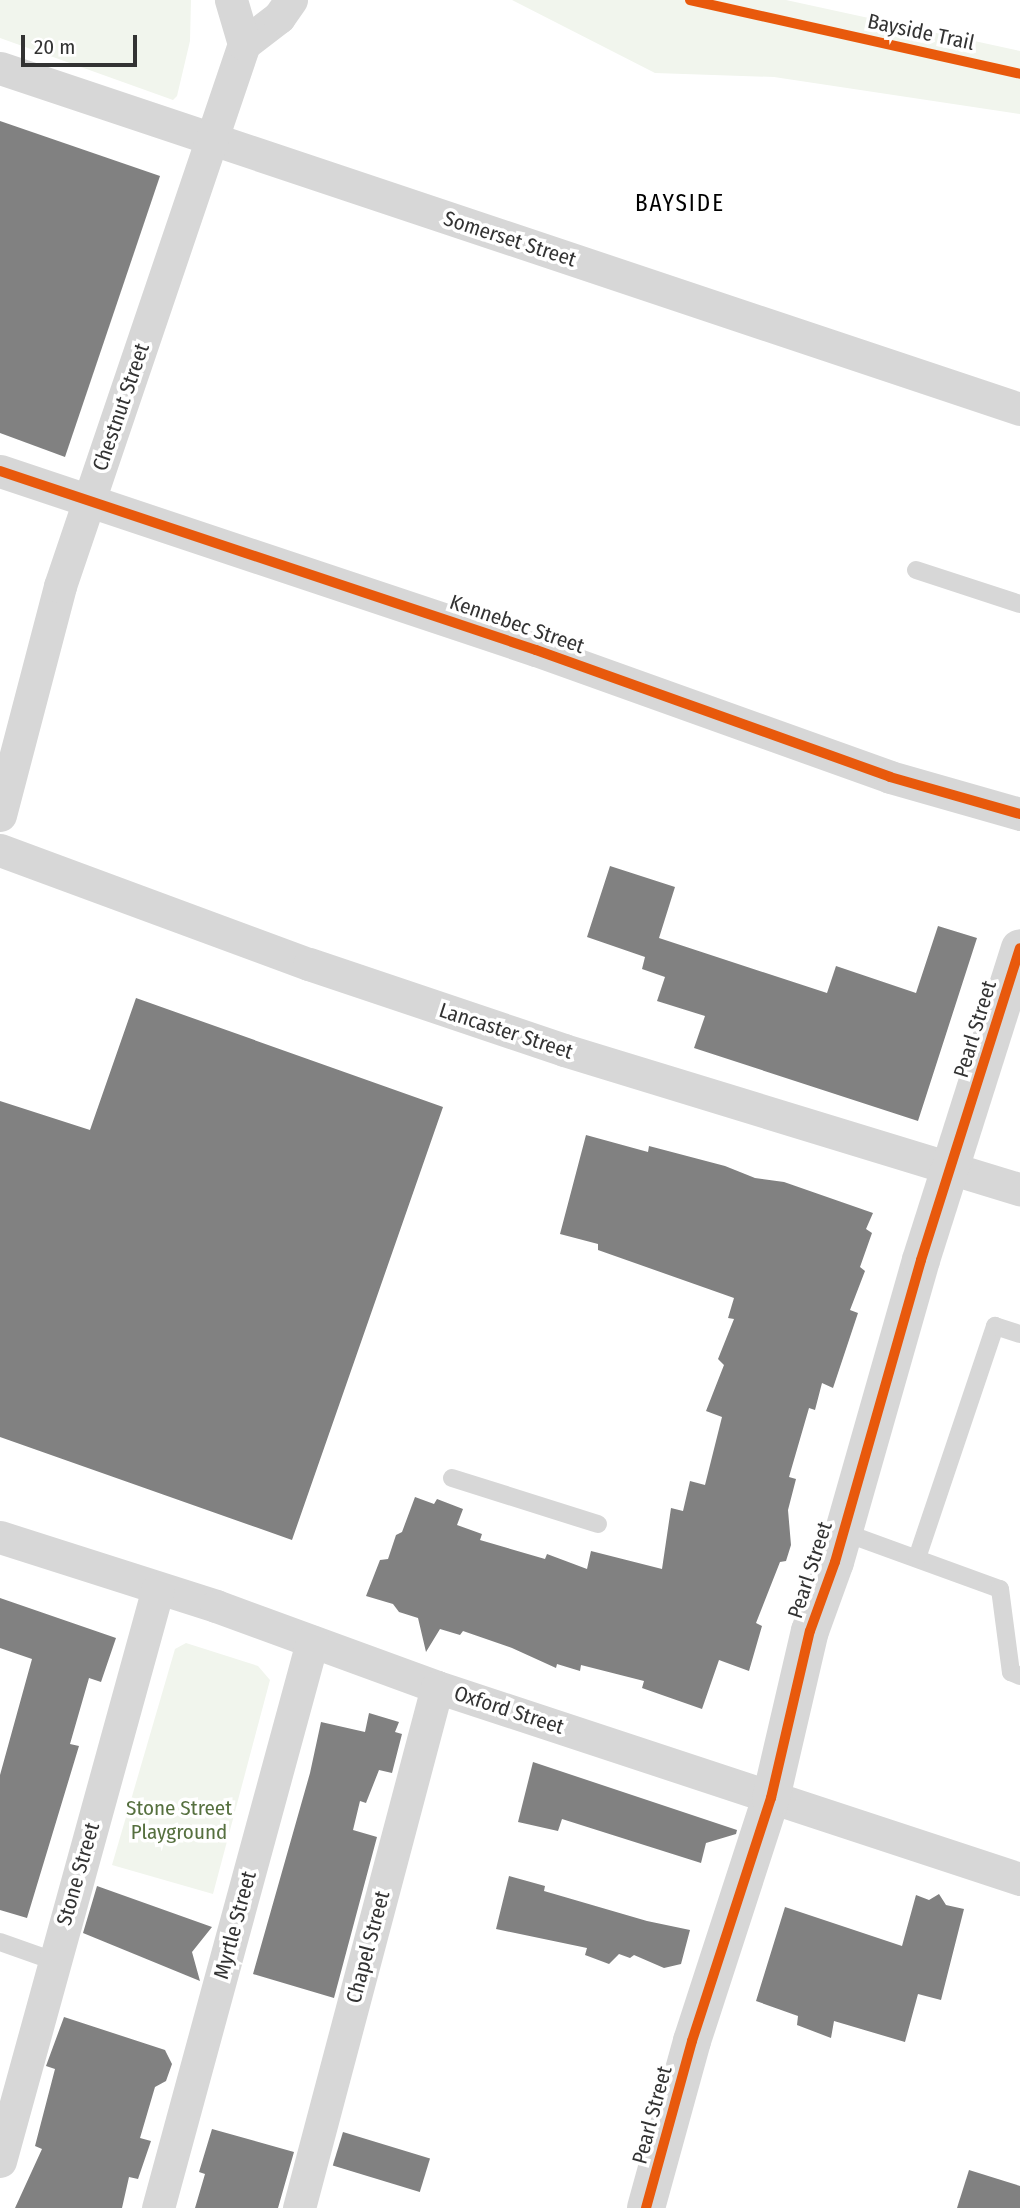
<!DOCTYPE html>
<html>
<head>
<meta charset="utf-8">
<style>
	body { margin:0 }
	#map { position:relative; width:1020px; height:2208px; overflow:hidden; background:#fff; font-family:"Fira Sans Condensed",sans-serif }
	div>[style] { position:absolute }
	.green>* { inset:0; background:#f1f5ed }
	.building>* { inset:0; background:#818181; transform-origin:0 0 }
	.service>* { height:18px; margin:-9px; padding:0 9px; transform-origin:9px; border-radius:9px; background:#d7d7d7 }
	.minor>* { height:33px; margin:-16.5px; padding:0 16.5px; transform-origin:16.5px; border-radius:16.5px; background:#d7d7d7 }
	.tertiary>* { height:38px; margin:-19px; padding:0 19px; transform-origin:19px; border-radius:19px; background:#d7d7d7 }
	.cycleway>* { height:10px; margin:-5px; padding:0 5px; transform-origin:5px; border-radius:5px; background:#e8590c }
	span { translate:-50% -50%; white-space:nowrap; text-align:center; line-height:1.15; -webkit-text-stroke:7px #fff; paint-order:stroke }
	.street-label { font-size:21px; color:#333 }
	.park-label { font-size:21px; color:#56703f }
	.neighbourhood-label { font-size:23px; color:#000; letter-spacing:2px }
	.scale { position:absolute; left:21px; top:35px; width:116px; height:32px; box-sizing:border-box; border:4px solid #333; border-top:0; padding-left:9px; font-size:21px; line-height:24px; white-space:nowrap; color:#333; -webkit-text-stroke:5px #fff; paint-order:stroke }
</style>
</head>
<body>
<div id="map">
	<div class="green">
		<div style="clip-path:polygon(0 0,191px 0,190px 41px,177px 96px,173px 100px,0 38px)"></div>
		<div style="clip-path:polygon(512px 0,786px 0,1020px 51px,1020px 114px,774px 77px,655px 73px)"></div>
		<div style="clip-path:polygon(186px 1643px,258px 1666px,270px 1680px,213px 1894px,112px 1865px,175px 1649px)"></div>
	</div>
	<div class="building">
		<div style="clip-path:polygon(0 121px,160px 176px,65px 457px,0 433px)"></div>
		<div style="clip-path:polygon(610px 866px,675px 887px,659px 938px,827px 993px,836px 966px,916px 993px,938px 926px,977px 938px,918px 1121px,694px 1048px,705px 1016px,657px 1001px,665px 977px,642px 969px,645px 957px,587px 937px)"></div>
		<div style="clip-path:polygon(136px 998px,443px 1107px,292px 1540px,0 1437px,0 1101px,90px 1130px)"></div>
		<div style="clip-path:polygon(586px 1135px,648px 1152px,649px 1146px,725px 1166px,755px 1178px,784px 1182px,873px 1213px,866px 1229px,872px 1233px,860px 1267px,865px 1271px,850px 1310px,858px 1313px,833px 1388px,822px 1383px,815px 1410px,809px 1408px,789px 1477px,796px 1479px,788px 1510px,791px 1545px,786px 1561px,780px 1562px,756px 1623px,762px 1626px,749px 1671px,719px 1660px,702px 1709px,642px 1688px,644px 1681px,581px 1665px,580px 1671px,557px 1664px,556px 1668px,512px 1648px,463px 1631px,460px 1635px,440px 1629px,426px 1652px,418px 1618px,399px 1612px,393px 1604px,366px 1596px,380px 1560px,388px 1559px,396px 1535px,402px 1532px,415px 1497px,434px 1504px,437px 1499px,463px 1509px,457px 1525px,482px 1534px,480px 1540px,545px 1559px,547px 1554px,587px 1569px,591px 1551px,662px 1569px,671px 1508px,683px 1511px,690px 1481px,705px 1485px,722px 1417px,706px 1411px,724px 1365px,718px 1359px,734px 1319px,728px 1318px,734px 1298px,598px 1250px,598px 1244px,560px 1234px)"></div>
		<div style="clip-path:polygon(0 1598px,116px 1638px,101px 1682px,89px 1678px,70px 1744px,79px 1746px,27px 1918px,0 1910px,0 1775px,32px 1659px,0 1648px)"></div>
		<div style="clip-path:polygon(369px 1713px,399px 1722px,395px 1732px,402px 1734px,392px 1773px,379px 1770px,366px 1803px,360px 1801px,353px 1830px,377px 1837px,334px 1998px,253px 1974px,310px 1773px,321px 1722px,365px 1732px)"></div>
		<div style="clip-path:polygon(533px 1762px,737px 1830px,736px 1834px,706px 1843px,701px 1863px,562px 1819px,558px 1831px,518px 1822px)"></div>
		<div style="clip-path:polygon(509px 1876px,545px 1886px,544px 1891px,647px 1921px,690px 1930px,681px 1964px,664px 1968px,634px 1955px,630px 1958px,619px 1954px,609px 1964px,585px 1955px,587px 1948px,496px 1929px)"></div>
		<div style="clip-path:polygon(97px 1886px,212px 1927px,192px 1952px,200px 1981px,83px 1933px)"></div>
		<div style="clip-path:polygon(939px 1894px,946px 1905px,964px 1909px,941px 2000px,918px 1994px,905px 2042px,834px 2021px,831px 2038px,797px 2025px,798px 2016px,756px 2001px,785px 1907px,902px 1946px,916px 1895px,929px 1900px)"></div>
		<div style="clip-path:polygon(64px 2017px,165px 2050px,172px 2064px,166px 2081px,155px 2087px,140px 2138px,151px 2141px,138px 2179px,129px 2177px,122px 2208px,15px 2208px,42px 2149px,35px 2146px,55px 2069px,46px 2066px)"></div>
		<div style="clip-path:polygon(212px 2129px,294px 2152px,278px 2208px,195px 2208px,205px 2174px,199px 2172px)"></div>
		<div style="left:343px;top:2132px;width:91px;height:35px;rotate:17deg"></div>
		<div style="clip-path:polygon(969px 2170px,1020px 2186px,1020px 2208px,957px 2208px)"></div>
	</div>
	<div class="service">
		<div style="left:916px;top:570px;width:109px;rotate:18.1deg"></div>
		<div style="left:452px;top:1478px;width:153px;rotate:17.5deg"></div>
		<div style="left:843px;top:1532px;width:167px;rotate:20deg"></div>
		<div style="left:1000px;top:1589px;width:84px;rotate:82.5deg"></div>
		<div style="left:1011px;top:1672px;width:10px;rotate:24deg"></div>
		<div style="left:917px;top:1558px;width:245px;rotate:-71.4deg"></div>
		<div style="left:995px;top:1326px;width:26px;rotate:18deg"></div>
		<div style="left:0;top:1942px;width:57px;rotate:19.4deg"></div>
	</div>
	<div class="minor">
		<div style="left:244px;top:44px;width:44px;rotate:-37.6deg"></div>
		<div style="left:279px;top:17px;width:21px;rotate:-55deg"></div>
		<div style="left:0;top:68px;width:1075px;rotate:18.49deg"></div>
		<div style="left:0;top:471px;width:565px;rotate:18.47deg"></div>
		<div style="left:536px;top:650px;width:376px;rotate:19.7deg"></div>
		<div style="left:890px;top:777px;width:135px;rotate:15.9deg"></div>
		<div style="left:0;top:815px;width:237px;rotate:-75.3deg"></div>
		<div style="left:60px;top:586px;width:572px;rotate:-71.25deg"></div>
		<div style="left:244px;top:44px;width:46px;rotate:-106.5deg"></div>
		<div style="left:0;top:850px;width:329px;rotate:20.3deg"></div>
		<div style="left:309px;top:964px;width:269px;rotate:18.6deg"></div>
		<div style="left:564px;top:1050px;width:477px;rotate:17deg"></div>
		<div style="left:0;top:1537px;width:227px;rotate:17.7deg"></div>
		<div style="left:216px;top:1606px;width:235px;rotate:20.1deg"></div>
		<div style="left:437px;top:1687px;width:614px;rotate:18.23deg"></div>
		<div style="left:0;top:2161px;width:594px;rotate:-74.58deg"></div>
		<div style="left:158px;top:2208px;width:587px;rotate:-74.78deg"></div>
		<div style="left:299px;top:2208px;width:539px;rotate:-75.16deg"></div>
	</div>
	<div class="tertiary">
		<div style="left:646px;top:2208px;width:173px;rotate:-74.6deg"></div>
		<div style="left:692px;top:2041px;width:256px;rotate:-72deg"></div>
		<div style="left:771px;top:1798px;width:171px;rotate:-76.9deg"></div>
		<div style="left:810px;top:1631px;width:73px;rotate:-70.1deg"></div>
		<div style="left:835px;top:1562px;width:314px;rotate:-74.1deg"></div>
		<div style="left:921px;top:1260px;width:327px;rotate:-72.4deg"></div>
	</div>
	<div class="cycleway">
		<div style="left:690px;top:0;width:338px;rotate:12.6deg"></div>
		<div style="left:0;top:471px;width:565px;rotate:18.47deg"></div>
		<div style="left:536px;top:650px;width:376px;rotate:19.7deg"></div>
		<div style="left:890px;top:777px;width:135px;rotate:15.9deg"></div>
		<div style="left:646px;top:2208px;width:173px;rotate:-74.6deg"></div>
		<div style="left:692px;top:2041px;width:256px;rotate:-72deg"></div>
		<div style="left:771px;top:1798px;width:171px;rotate:-76.9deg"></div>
		<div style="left:810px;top:1631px;width:73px;rotate:-70.1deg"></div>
		<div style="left:835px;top:1562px;width:314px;rotate:-74.1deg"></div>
		<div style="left:921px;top:1260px;width:327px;rotate:-72.4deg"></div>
	</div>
	<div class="street-label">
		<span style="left:921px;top:32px;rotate:12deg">Bayside Trail</span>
		<span style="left:510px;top:239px;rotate:18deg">Somerset Street</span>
		<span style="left:121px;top:407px;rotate:-71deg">Chestnut Street</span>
		<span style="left:517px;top:624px;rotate:19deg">Kennebec Street</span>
		<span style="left:975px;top:1029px;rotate:-73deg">Pearl Street</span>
		<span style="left:506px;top:1031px;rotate:18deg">Lancaster Street</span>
		<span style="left:810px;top:1570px;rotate:-72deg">Pearl Street</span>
		<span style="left:509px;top:1710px;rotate:18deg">Oxford Street</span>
		<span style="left:78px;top:1874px;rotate:-74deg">Stone Street</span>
		<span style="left:235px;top:1925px;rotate:-75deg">Myrtle Street</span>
		<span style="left:368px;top:1947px;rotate:-75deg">Chapel Street</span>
		<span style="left:652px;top:2115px;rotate:-75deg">Pearl Street</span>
	</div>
	<div class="park-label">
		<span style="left:179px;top:1820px">Stone Street<br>Playground</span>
	</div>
	<div class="neighbourhood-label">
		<span style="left:680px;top:203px">BAYSIDE</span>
	</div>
	<div class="scale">20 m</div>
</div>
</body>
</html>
